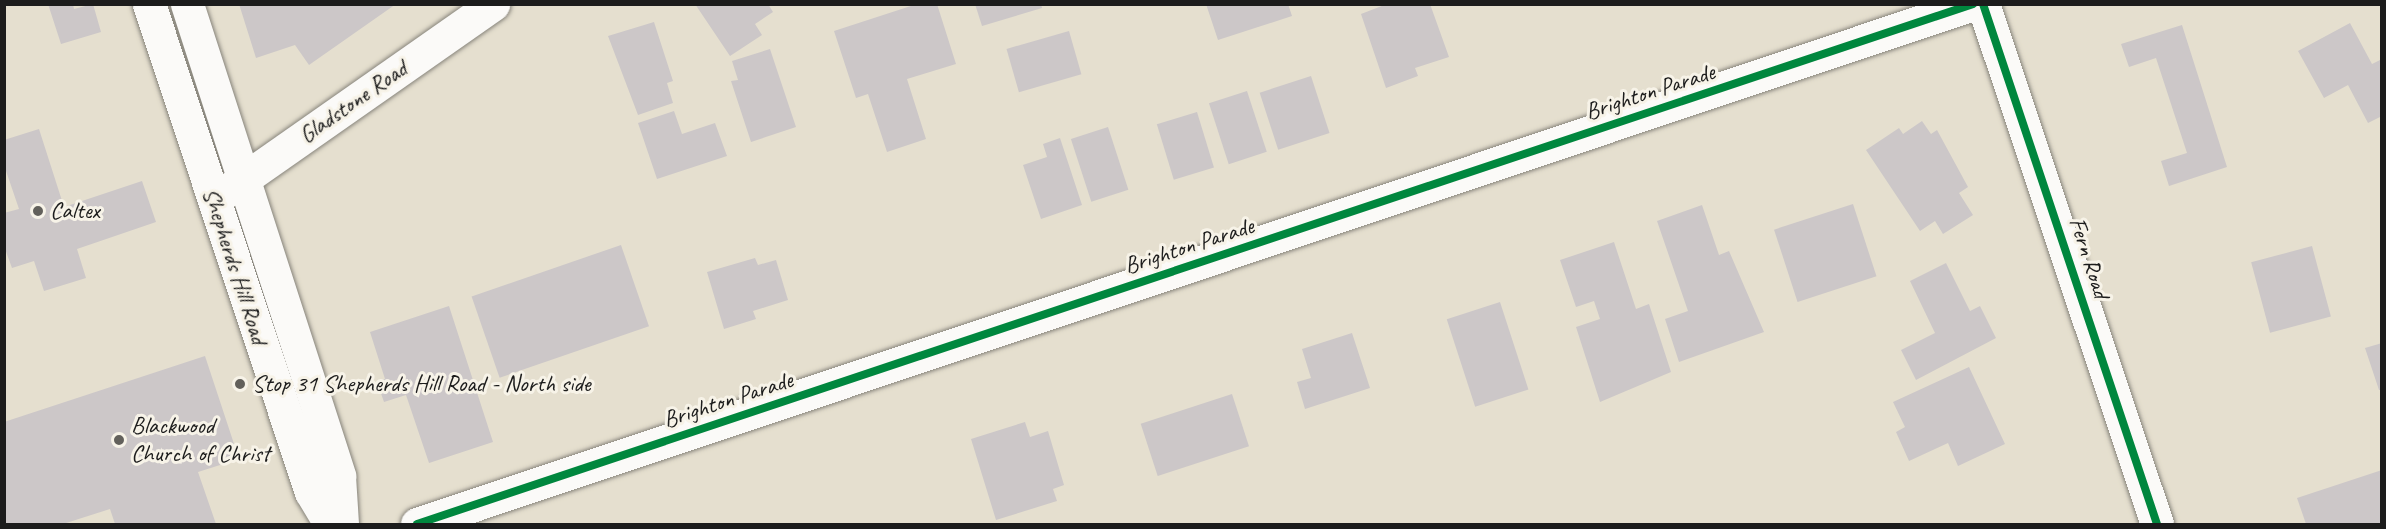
<!DOCTYPE html>
<html>
<head>
<meta charset="utf-8">
<style>
	body { margin:0 }
	#map { position:relative; width:2386px; height:529px; overflow:hidden; background:#e5dfcf; font-family:Caveat,sans-serif }
	div>[style] { position:absolute }
	.building>* { inset:0; background:#ccc7c8; transform-origin:0 0 }
	.roads { filter:drop-shadow(0 0 2px #87847b) drop-shadow(0 0 2px #87847b) }
	.minor>* { height:33px; margin:-16.5px; padding:0 16.5px; transform-origin:16.5px; border-radius:16.5px; background:#fbfaf8 }
	.major>* { height:33px; margin:-16.5px; padding:0 16.5px; transform-origin:16.5px; border-radius:16.5px; background:#fbfaf8 }
	.cycleway>* { height:8px; margin:-4px; padding:0 4px; transform-origin:4px; border-radius:4px; background:#00873e }
	.dots>* { width:16px; height:16px; translate:-50% -50%; box-sizing:border-box; border:3px solid #f7f3e8; border-radius:50% }
	span { translate:-50% -50%; white-space:nowrap; text-align:center; line-height:1.15; -webkit-text-stroke:6px #f7f3e8; paint-order:stroke }
	.street-label { font-size:24px; color:#1c1c1c }
	.poi-label { font-size:24px; color:#1c1c1c }
	.left { translate:0 -50%; text-align:left }
	.frame { position:absolute; inset:0; border:6px solid #1c1c1c; pointer-events:none }
</style>
</head>
<body>
<div id="map">
	<div class="building">
		<div style="clip-path:polygon(48px 4px,73px 4px,74px 9px,93px 4px,101px 32px,61px 44px)"></div>
		<div style="clip-path:polygon(239px 4px,396px 4px,309px 65px,295px 45px,256px 58px)"></div>
		<div style="clip-path:polygon(695px 4px,768px 4px,773px 12px,755px 24px,762px 35px,730px 56px)"></div>
		<div style="clip-path:polygon(917px 4px,937px 4px,956px 64px,907px 79px,926px 139px,887px 152px,868px 94px,856px 98px,834px 31px)"></div>
		<div style="clip-path:polygon(975px 4px,1041px 4px,1042px 8px,982px 26px)"></div>
		<div style="clip-path:polygon(1206px 4px,1288px 4px,1292px 16px,1218px 40px)"></div>
		<div style="clip-path:polygon(1387px 4px,1430px 4px,1449px 57px,1415px 68px,1418px 76px,1386px 88px,1361px 14px)"></div>
		<div style="clip-path:polygon(654px 22px,673px 81px,667px 83px,673px 103px,638px 115px,608px 36px)"></div>
		<div style="clip-path:polygon(2350px 23px,2372px 64px,2382px 59px,2382px 116px,2368px 123px,2348px 85px,2324px 98px,2298px 51px)"></div>
		<div style="clip-path:polygon(2182px 25px,2227px 167px,2169px 186px,2161px 161px,2187px 153px,2156px 58px,2129px 67px,2121px 44px)"></div>
		<div style="left:1069px;top:31px;width:45px;height:65px;rotate:74deg"></div>
		<div style="clip-path:polygon(770px 49px,796px 127px,751px 142px,731px 81px,738px 80px,732px 61px)"></div>
		<div style="left:1311px;top:76px;width:60px;height:54px;rotate:72deg"></div>
		<div style="left:1247px;top:91px;width:64px;height:40px;rotate:72deg"></div>
		<div style="clip-path:polygon(674px 111px,682px 134px,715px 123px,727px 156px,657px 179px,638px 123px)"></div>
		<div style="left:1197px;top:112px;width:58px;height:42px;rotate:73deg"></div>
		<div style="clip-path:polygon(1922px 121px,1931px 134px,1937px 130px,1968px 187px,1959px 193px,1973px 215px,1943px 234px,1935px 221px,1920px 231px,1866px 150px,1899px 128px,1903px 134px)"></div>
		<div style="left:1108px;top:127px;width:66px;height:39px;rotate:72deg"></div>
		<div style="clip-path:polygon(39px 129px,64px 207px,142px 181px,156px 222px,77px 249px,86px 278px,44px 291px,34px 261px,12px 268px,4px 246px,4px 213px,19px 209px,4px 165px,4px 140px)"></div>
		<div style="clip-path:polygon(1060px 138px,1082px 205px,1041px 219px,1023px 165px,1047px 157px,1043px 144px)"></div>
		<div style="left:1853px;top:204px;width:76px;height:83px;rotate:72deg"></div>
		<div style="clip-path:polygon(1702px 205px,1719px 255px,1729px 251px,1764px 332px,1679px 362px,1665px 319px,1688px 311px,1657px 221px)"></div>
		<div style="clip-path:polygon(1614px 242px,1636px 309px,1649px 304px,1671px 372px,1600px 402px,1576px 327px,1600px 319px,1594px 301px,1576px 307px,1560px 260px)"></div>
		<div style="left:621px;top:245px;width:86px;height:158px;rotate:71deg"></div>
		<div style="left:2312px;top:246px;width:73px;height:63px;rotate:75deg"></div>
		<div style="clip-path:polygon(755px 258px,758px 265px,776px 260px,788px 300px,753px 311px,756px 319px,724px 329px,707px 272px)"></div>
		<div style="clip-path:polygon(1946px 263px,1970px 311px,1980px 306px,1996px 338px,1916px 380px,1901px 350px,1935px 333px,1910px 281px)"></div>
		<div style="left:1500px;top:302px;width:92px;height:56px;rotate:72deg"></div>
		<div style="clip-path:polygon(449px 306px,493px 442px,429px 463px,406px 395px,384px 402px,377px 382px,385px 379px,370px 332px)"></div>
		<div style="clip-path:polygon(1352px 333px,1370px 388px,1305px 409px,1297px 382px,1311px 378px,1302px 349px)"></div>
		<div style="clip-path:polygon(2382px 343px,2382px 390px,2379px 390px,2365px 348px)"></div>
		<div style="clip-path:polygon(205px 356px,239px 459px,198px 472px,216px 524px,115px 524px,110px 509px,63px 524px,4px 524px,4px 422px)"></div>
		<div style="clip-path:polygon(1969px 367px,2005px 444px,1958px 466px,1948px 443px,1909px 461px,1896px 432px,1905px 427px,1893px 402px)"></div>
		<div style="left:1232px;top:394px;width:55px;height:96px;rotate:72deg"></div>
		<div style="clip-path:polygon(1025px 422px,1030px 437px,1048px 431px,1064px 485px,1053px 489px,1057px 501px,996px 520px,971px 439px)"></div>
		<div style="clip-path:polygon(2382px 470px,2382px 524px,2306px 524px,2297px 498px)"></div>
	</div>
	<div class="roads">
		<div class="minor">
			<div style="left:1983px;top:4px;width:548px;rotate:71.5deg"></div>
			<div style="left:222px;top:194px;width:331px;rotate:-35deg"></div>
			<div style="left:417px;top:524px;width:1641px;rotate:-18.48deg"></div>
		</div>
		<div class="major">
			<div style="left:149px;top:4px;width:514px;rotate:71.64deg"></div>
			<div style="left:311px;top:492px;width:37px;rotate:59deg"></div>
			<div style="left:187px;top:4px;width:496px;rotate:72.1deg"></div>
			<div style="left:339px;top:476px;width:48px;rotate:86.4deg"></div>
		</div>
	</div>
	<div class="cycleway">
		<div style="left:1983px;top:4px;width:548px;rotate:71.5deg"></div>
		<div style="left:417px;top:524px;width:1641px;rotate:-18.48deg"></div>
	</div>
	<div class="dots">
		<div style="left:38px;top:211px;background:#62605b"></div>
		<div style="left:240px;top:384px;background:#62605b"></div>
		<div style="left:119px;top:440px;background:#62605b"></div>
	</div>
	<div class="street-label">
		<span style="left:1650px;top:92px;rotate:-18deg">Brighton Parade</span>
		<span style="left:353px;top:102px;rotate:-35deg">Gladstone Road</span>
		<span style="left:1189px;top:246px;rotate:-18deg">Brighton Parade</span>
		<span style="left:2089px;top:258px;rotate:72deg">Fern Road</span>
		<span style="left:235px;top:266px;rotate:72deg">Shepherds Hill Road</span>
		<span style="left:728px;top:400px;rotate:-18deg">Brighton Parade</span>
	</div>
	<div class="poi-label">
		<span class="left" style="left:50px;top:211px">Caltex</span>
		<span class="left" style="left:252px;top:384px">Stop 31 Shepherds Hill Road - North side</span>
		<span class="left" style="left:131px;top:440px">Blackwood<br>Church of Christ</span>
	</div>
	<div class="frame"></div>
</div>
</body>
</html>
